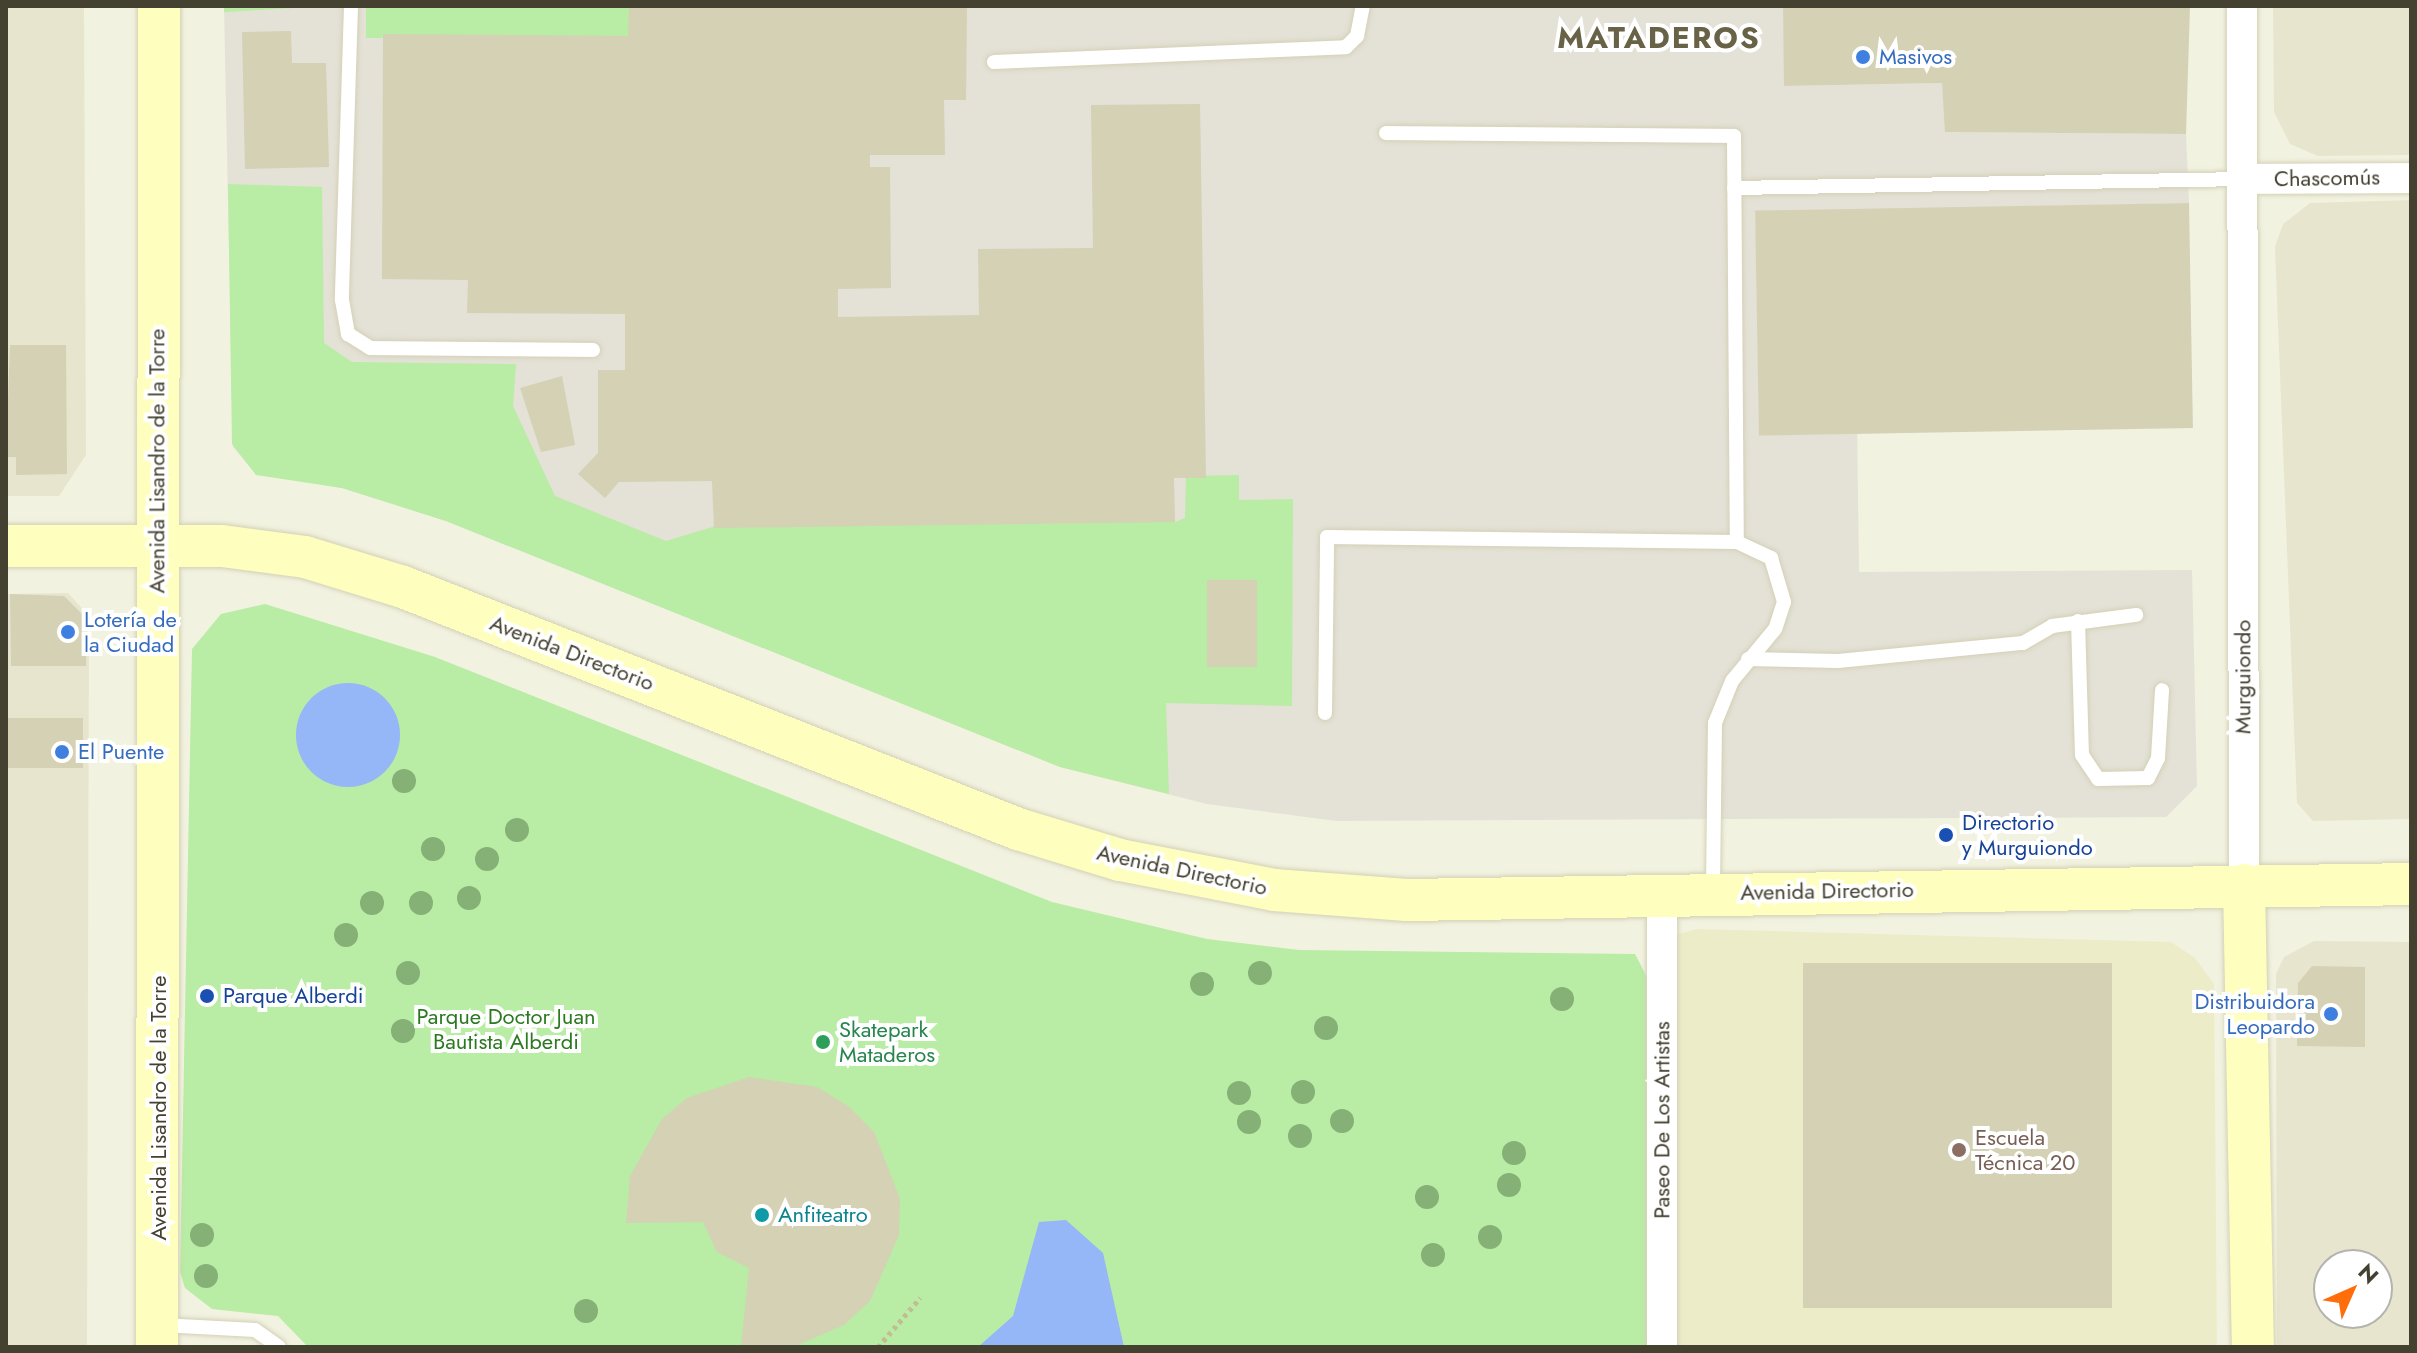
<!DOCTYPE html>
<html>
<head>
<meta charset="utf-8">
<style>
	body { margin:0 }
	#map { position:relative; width:2417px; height:1353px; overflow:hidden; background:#f2f2e0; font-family:Jost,sans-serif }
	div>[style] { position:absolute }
	.residential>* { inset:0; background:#e7e5ce }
	.industrial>* { inset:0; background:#e4e1d6 }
	.education>* { inset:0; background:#edecc8 }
	.green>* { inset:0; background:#b9eca4; transform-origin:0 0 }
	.water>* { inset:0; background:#95b6f7 }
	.round { border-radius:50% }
	.building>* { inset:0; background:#d4d1b5; transform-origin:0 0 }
	.path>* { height:5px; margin-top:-2.5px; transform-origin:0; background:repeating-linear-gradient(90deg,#c2bd92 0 4px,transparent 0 8px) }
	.roads { filter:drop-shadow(0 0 2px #d3d1b6) drop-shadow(0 0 2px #d3d1b6) }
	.lane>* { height:14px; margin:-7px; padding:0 7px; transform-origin:7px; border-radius:7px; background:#fff }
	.street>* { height:30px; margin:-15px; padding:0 15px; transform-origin:15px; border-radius:15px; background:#fff }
	.secondary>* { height:42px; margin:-21px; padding:0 21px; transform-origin:21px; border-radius:21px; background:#feffbe }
	.trees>* { width:24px; height:24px; margin:-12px; border-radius:50%; background:#85b076 }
	.dots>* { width:22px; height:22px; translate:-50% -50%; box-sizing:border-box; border:4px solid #fff; border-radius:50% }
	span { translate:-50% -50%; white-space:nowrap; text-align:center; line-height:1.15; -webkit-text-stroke:8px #fff; paint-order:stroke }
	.shop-label { font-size:22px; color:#366cbe }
	.left { translate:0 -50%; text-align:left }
	.right { translate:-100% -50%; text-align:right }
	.street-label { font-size:22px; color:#444131 }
	.transit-label { font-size:22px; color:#164399 }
	.park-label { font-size:22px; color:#2b7a20 }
	.leisure-label { font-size:22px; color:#27864d }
	.education-label { font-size:22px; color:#785e54 }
	.culture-label { font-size:22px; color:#0d838f }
	.district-label { font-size:30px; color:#686347; font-weight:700; letter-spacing:2px }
	.frame { position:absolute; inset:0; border:8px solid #444131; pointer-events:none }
	.north { position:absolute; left:2313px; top:1249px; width:80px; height:80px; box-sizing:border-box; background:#fff; border:2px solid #b4b3ad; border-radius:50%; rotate:45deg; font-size:22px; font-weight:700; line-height:32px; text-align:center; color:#444131 }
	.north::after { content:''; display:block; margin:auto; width:28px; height:36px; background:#ff6e0b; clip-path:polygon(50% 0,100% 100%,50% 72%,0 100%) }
</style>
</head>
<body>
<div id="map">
	<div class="residential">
		<div style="clip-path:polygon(6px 6px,84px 6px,86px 455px,59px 496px,6px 496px)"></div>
		<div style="clip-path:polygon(2273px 6px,2411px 6px,2411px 155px,2318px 156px,2290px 144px,2274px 112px)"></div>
		<div style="clip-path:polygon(2411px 200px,2411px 819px,2313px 821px,2297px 803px,2275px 247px,2283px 224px,2310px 203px)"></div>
		<div style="clip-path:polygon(68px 593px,89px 616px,87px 1347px,6px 1347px,6px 594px)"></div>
		<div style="clip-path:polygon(evenodd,2314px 941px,2411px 942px,2411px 1347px,2277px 1347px,2276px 974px,2284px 957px,2314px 941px,2329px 1265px,2377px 1265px,2377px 1313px,2329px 1313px,2329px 1265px)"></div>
	</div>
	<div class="industrial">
		<div style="clip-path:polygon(224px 6px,1783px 6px,1785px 86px,1942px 83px,1946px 132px,2186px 134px,2189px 203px,1755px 212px,1764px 430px,1857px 424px,1859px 572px,2192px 570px,2197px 786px,2166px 817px,1336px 821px,1207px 804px,1060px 767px,446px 521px,342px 488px,255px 473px,233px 447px)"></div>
	</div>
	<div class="education">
		<div style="clip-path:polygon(1697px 929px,2171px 942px,2195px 958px,2214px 984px,2217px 1347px,1671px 1347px,1675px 935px)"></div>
	</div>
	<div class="green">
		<div style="clip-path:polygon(224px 6px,328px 6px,224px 12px)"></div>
		<div style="left:366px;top:6px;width:263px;height:32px"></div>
		<div style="clip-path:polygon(228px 184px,322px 187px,324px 343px,352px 362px,516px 364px,513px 406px,555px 496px,666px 541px,739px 519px,1175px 522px,1185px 518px,1186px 476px,1239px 475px,1239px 500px,1293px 499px,1292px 706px,1166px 703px,1169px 794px,1060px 767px,446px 521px,342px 488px,256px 475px,232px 444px)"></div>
		<div style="clip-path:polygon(265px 604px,435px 657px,1052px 902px,1207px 939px,1299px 950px,1635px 954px,1650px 983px,1648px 1347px,308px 1347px,278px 1316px,212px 1309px,185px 1288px,180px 1272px,192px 649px,221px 614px)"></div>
	</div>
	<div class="water">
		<div class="round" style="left:296px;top:683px;width:104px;height:104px"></div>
		<div style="clip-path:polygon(1066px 1220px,1103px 1253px,1124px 1347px,978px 1347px,1013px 1316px,1039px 1222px)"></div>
	</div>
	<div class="building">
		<div style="clip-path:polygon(629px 6px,967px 6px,966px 100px,944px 100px,945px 155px,870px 155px,870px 167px,890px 167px,891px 288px,838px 289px,838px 317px,979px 315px,978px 249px,1093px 248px,1091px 105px,1200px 104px,1206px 478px,1174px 478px,1175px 522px,714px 528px,712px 481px,619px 482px,605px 498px,578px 474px,598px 453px,598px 370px,625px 370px,625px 314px,467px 313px,468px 280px,382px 279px,383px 34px,628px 36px)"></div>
		<div style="clip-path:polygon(1783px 6px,2190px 6px,2186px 134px,1945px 132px,1942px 83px,1784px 86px)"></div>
		<div style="clip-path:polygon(291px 31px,292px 63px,326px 63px,329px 167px,245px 169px,242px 32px)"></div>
		<div style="left:2189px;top:203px;width:225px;height:434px;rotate:89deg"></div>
		<div style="clip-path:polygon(10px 345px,66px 345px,67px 474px,16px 475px,16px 457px,6px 457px)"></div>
		<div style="clip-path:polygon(562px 376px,575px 445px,541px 452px,520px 388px)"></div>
		<div style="left:1207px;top:580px;width:50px;height:87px"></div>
		<div style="clip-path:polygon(10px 594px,64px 596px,87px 619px,86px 666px,11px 666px)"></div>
		<div style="left:6px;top:718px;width:77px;height:50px"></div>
		<div style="left:2112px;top:963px;width:345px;height:309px;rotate:90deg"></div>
		<div style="clip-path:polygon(2312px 966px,2365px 967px,2365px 1047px,2297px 1046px,2298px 983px)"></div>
		<div style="clip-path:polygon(749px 1077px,817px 1087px,848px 1106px,874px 1132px,900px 1199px,899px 1235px,870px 1301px,844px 1325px,793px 1347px,741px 1347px,749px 1268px,717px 1252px,703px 1222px,626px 1223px,630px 1176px,662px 1119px,687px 1098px)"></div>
	</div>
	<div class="path">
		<div style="left:878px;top:1347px;width:65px;rotate:-49.4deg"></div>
	</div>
	<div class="roads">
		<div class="lane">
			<div style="left:351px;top:6px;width:294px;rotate:91.8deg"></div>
			<div style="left:342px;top:300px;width:35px;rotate:80deg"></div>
			<div style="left:348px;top:334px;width:26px;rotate:32deg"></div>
			<div style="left:370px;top:348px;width:223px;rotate:0.5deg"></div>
			<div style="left:994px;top:62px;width:352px;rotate:-2.4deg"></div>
			<div style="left:1346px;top:47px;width:16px;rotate:-45deg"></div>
			<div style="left:1357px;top:36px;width:31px;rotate:-79deg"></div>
			<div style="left:1386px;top:133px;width:348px;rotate:0.5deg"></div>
			<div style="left:1734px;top:136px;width:406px;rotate:89.6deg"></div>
			<div style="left:1734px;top:188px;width:509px;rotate:-1.01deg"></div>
			<div style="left:2078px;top:621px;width:134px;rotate:88.3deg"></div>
			<div style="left:2082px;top:755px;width:29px;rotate:56deg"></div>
			<div style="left:2098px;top:779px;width:50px;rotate:-1.1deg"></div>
			<div style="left:2148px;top:778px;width:22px;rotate:-63deg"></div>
			<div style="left:2158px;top:758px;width:68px;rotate:-86.6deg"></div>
			<div style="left:1748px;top:659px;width:90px;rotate:1.3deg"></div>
			<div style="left:1838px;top:661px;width:186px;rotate:-5.6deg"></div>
			<div style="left:2023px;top:643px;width:34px;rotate:-30deg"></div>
			<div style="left:2052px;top:626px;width:85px;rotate:-7.5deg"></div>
			<div style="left:1325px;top:713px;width:176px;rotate:-89.3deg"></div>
			<div style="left:1327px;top:537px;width:410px;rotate:0.7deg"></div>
			<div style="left:1737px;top:542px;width:38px;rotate:25deg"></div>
			<div style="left:1771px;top:558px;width:46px;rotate:73.5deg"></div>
			<div style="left:1784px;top:602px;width:28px;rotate:108deg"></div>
			<div style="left:1775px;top:629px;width:67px;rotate:129.6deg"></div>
			<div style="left:1732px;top:681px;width:45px;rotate:112deg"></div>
			<div style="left:1715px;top:723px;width:169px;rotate:90.7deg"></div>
			<div style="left:161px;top:1325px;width:94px;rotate:3deg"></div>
			<div style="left:255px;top:1330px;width:29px;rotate:35deg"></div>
		</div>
		<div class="street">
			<div style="left:2242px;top:6px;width:879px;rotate:89.87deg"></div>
			<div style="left:2243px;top:179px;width:168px;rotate:-0.3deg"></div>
			<div style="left:1662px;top:893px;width:454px;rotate:90deg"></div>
		</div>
		<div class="secondary">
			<div style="left:6px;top:546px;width:216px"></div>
			<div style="left:222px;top:546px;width:84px;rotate:7.5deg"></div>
			<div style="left:305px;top:557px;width:102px;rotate:17deg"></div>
			<div style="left:403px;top:587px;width:661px;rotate:21.48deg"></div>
			<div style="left:1018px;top:829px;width:107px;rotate:16.9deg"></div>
			<div style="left:1120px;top:860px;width:157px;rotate:11deg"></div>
			<div style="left:1274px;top:890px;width:133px;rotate:4.3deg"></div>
			<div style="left:1407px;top:900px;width:1004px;rotate:-0.91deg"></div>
			<div style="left:2244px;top:885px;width:462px;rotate:88.9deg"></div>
			<div style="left:157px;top:1347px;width:1341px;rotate:-89.91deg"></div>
		</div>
	</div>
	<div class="trees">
		<div style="left:404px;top:781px"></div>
		<div style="left:517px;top:830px"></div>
		<div style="left:433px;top:849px"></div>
		<div style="left:487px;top:859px"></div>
		<div style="left:469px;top:898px"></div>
		<div style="left:372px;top:903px"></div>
		<div style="left:421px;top:903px"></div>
		<div style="left:346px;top:935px"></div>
		<div style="left:408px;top:973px"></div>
		<div style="left:1260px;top:973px"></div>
		<div style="left:1202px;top:984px"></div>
		<div style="left:1562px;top:999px"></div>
		<div style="left:1326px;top:1028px"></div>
		<div style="left:403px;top:1031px"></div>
		<div style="left:1303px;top:1092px"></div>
		<div style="left:1239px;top:1093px"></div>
		<div style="left:1342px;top:1121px"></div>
		<div style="left:1249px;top:1122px"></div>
		<div style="left:1300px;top:1136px"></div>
		<div style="left:1514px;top:1153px"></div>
		<div style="left:1509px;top:1185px"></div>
		<div style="left:1427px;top:1197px"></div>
		<div style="left:202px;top:1235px"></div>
		<div style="left:1490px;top:1237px"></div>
		<div style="left:1433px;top:1255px"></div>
		<div style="left:206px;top:1276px"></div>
		<div style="left:586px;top:1311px"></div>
	</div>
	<div class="dots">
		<div style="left:1863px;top:57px;background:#3f7fe0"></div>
		<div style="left:68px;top:632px;background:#3f7fe0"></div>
		<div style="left:62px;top:752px;background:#3f7fe0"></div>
		<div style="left:1946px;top:835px;background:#1a4fb4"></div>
		<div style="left:207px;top:996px;background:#1a4fb4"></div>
		<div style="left:2331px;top:1014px;background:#3f7fe0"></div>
		<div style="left:823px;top:1042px;background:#2e9e5b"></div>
		<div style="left:1959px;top:1150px;background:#8d6e63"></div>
		<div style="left:762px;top:1215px;background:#0f9aa8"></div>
	</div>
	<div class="shop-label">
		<span class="left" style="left:1879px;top:57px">Masivos</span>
		<span class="left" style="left:84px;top:632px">Lotería de<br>la Ciudad</span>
		<span class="left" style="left:78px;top:752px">El Puente</span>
		<span class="right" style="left:2315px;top:1014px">Distribuidora<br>Leopardo</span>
	</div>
	<div class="street-label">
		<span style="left:2327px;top:178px;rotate:-1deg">Chascomús</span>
		<span style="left:157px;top:461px;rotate:-90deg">Avenida Lisandro de la Torre</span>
		<span style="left:572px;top:653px;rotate:21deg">Avenida Directorio</span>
		<span style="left:2243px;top:677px;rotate:-90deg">Murguiondo</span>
		<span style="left:1182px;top:870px;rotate:12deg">Avenida Directorio</span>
		<span style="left:1827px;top:891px;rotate:-1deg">Avenida Directorio</span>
		<span style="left:159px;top:1108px;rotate:-90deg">Avenida Lisandro de la Torre</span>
		<span style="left:1662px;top:1120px;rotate:-90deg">Paseo De Los Artistas</span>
	</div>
	<div class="transit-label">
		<span class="left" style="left:1962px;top:835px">Directorio<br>y Murguiondo</span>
		<span class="left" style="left:223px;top:996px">Parque Alberdi</span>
	</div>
	<div class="park-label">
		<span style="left:506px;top:1029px">Parque Doctor Juan<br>Bautista Alberdi</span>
	</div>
	<div class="leisure-label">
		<span class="left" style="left:839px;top:1042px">Skatepark<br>Mataderos</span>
	</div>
	<div class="education-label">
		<span class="left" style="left:1975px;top:1150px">Escuela<br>Técnica 20</span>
	</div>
	<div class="culture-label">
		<span class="left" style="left:778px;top:1215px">Anfiteatro</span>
	</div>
	<div class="district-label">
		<span style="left:1659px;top:38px">MATADEROS</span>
	</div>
	<div class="frame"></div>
	<div class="north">N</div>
</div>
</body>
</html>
